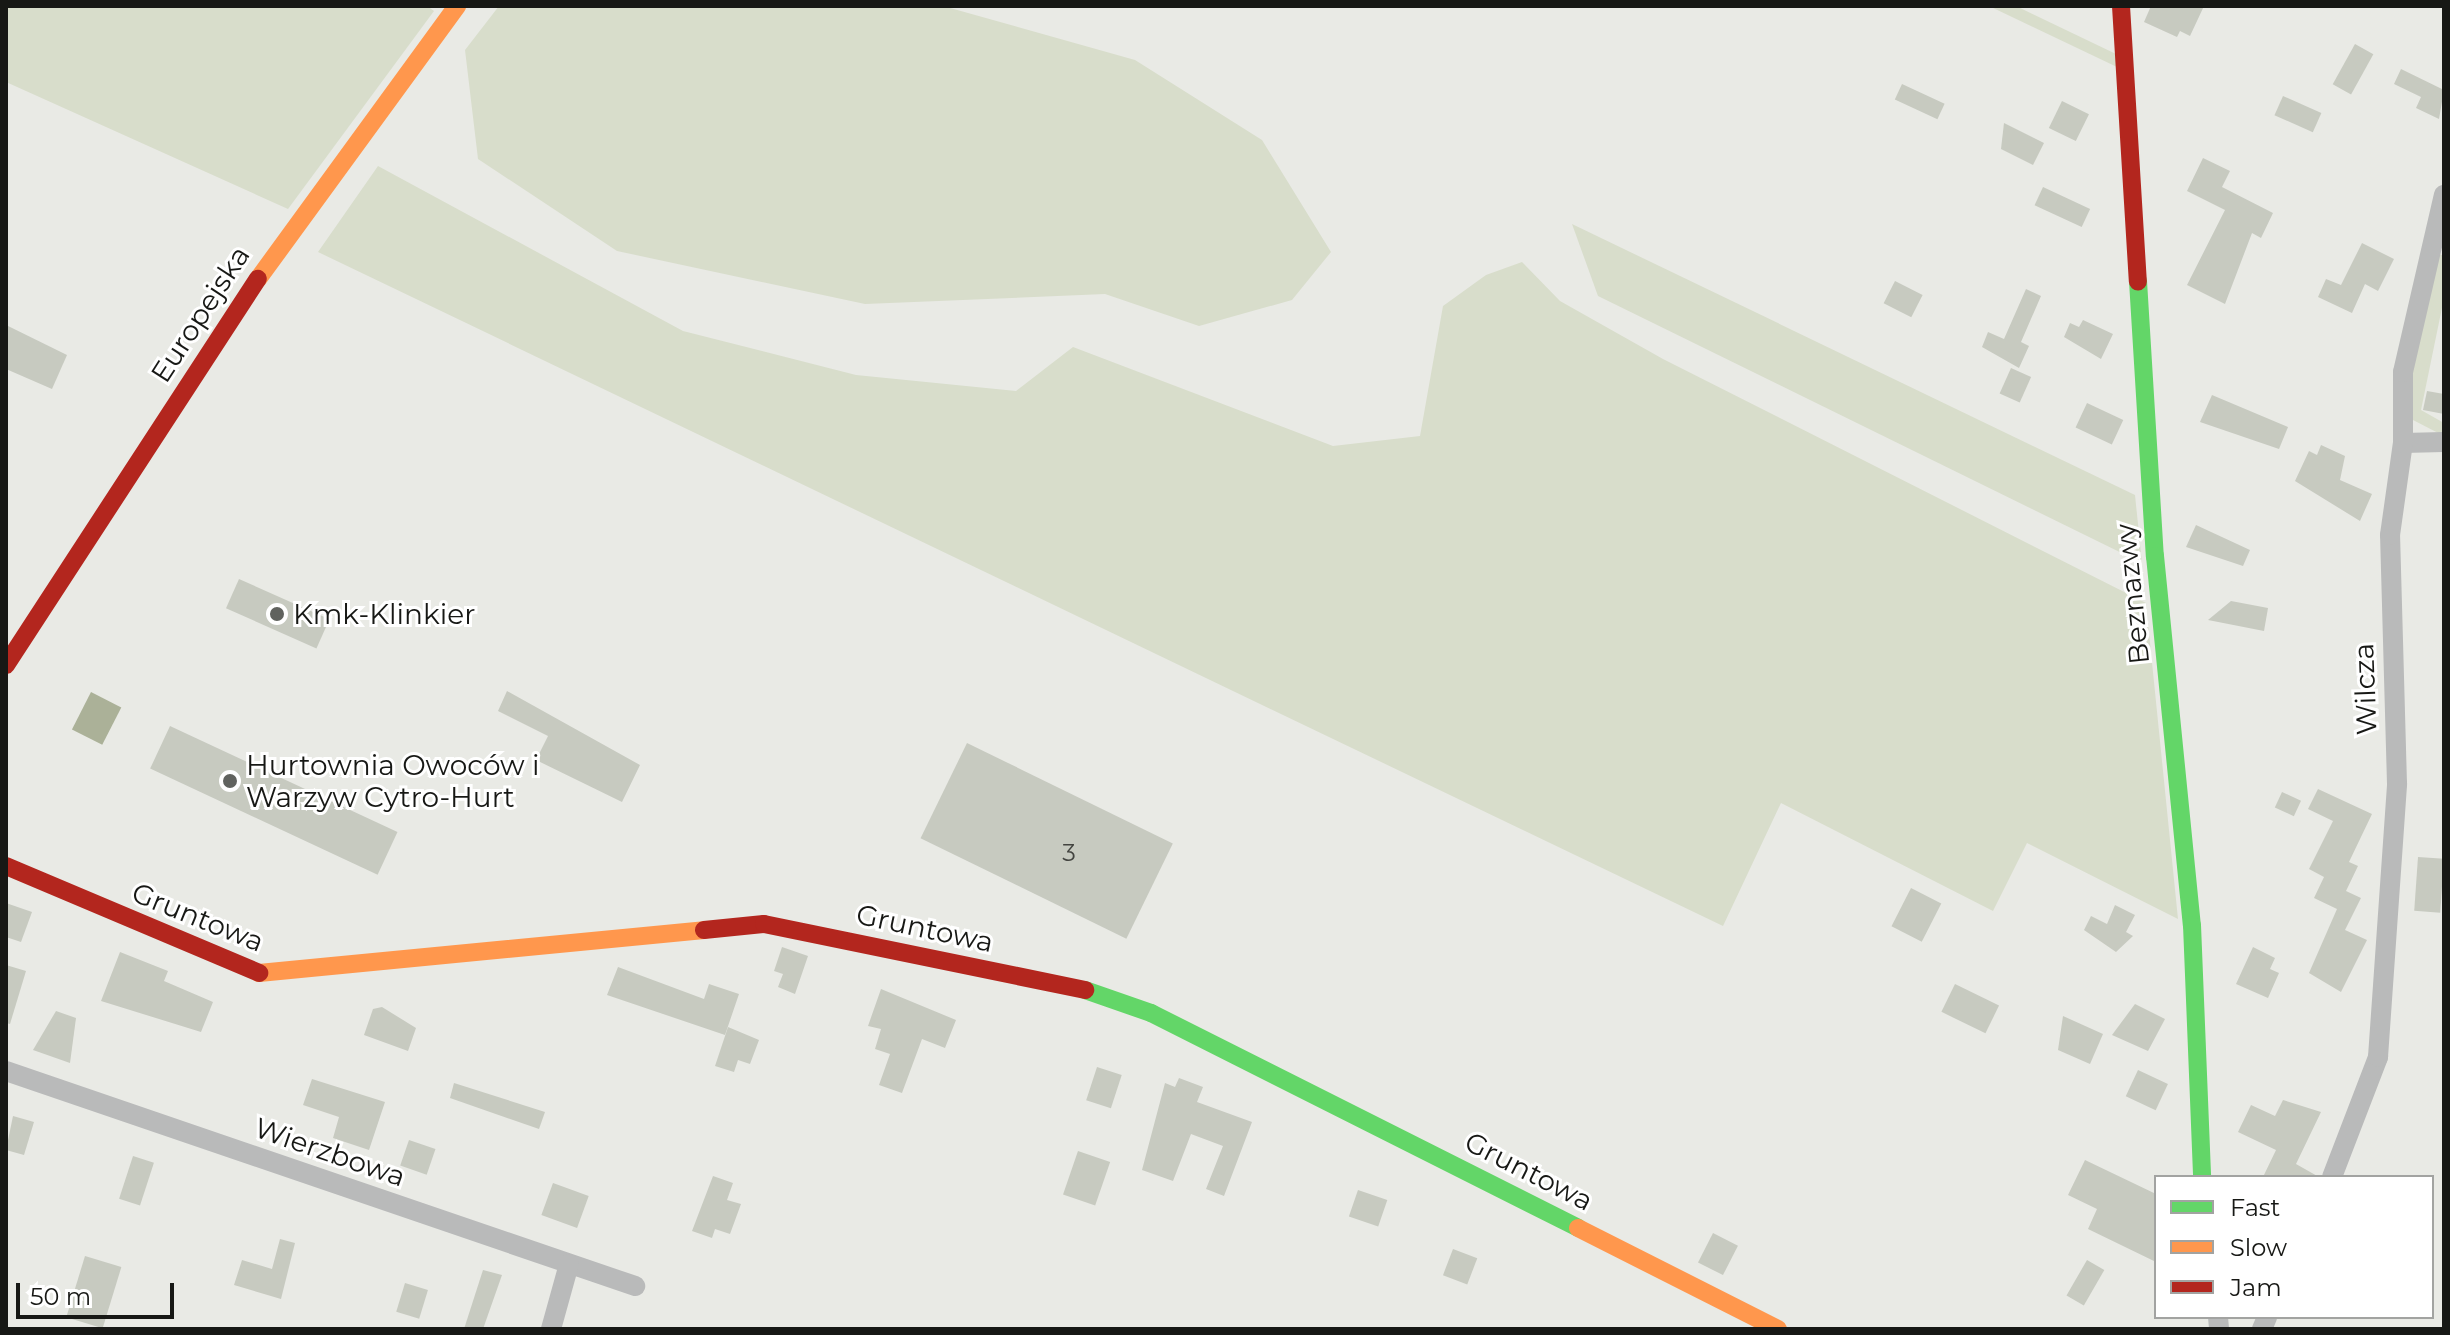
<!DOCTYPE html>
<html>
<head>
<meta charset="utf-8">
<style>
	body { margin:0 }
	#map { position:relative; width:2450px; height:1335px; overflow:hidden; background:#e9eae5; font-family:Montserrat,sans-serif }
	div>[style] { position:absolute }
	.green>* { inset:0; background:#d8ddcb }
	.water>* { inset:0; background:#abb198; transform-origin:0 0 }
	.building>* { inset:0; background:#c7cac0; transform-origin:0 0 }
	.street>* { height:20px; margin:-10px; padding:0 10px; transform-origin:10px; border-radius:10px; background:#b9baba }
	.fast>* { height:18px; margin:-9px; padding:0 9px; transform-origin:9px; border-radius:9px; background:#63d668 }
	.slow>* { height:18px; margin:-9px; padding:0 9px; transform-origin:9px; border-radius:9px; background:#ff974d }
	.jam>* { height:18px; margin:-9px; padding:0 9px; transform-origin:9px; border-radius:9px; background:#b3261e }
	.dots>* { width:22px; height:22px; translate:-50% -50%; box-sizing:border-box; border:4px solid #fff; border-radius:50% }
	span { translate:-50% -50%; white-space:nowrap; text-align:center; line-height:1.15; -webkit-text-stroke:6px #fff; paint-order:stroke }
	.number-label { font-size:24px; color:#434440 }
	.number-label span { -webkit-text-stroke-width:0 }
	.street-label { font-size:28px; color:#171815 }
	.poi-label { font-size:28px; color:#171815 }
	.left { translate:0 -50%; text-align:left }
	.frame { position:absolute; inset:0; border:8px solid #171815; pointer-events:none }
	.legend { position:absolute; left:2154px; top:1175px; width:280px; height:144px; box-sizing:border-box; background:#fff; border:2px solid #a2a3a1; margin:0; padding:10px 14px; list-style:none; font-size:24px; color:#171815 }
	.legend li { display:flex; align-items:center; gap:16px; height:40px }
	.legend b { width:40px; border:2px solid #a2a3a1 }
	.scale { position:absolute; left:16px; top:1283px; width:158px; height:36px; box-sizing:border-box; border:4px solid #171815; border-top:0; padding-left:10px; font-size:24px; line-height:28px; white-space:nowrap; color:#171815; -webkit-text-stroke:6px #fff; paint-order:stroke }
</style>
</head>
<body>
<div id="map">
	<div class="green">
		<div style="clip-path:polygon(6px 6px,427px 6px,434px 11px,288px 209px,6px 82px)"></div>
		<div style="clip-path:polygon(499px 6px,943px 6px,1135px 60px,1262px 140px,1331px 252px,1292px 300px,1199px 326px,1105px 294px,865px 304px,617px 251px,478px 159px,465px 50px)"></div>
		<div style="clip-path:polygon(1989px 6px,2016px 6px,2116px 54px,2117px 67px)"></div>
		<div style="clip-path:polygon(378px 166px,683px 331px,856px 375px,1016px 391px,1073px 347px,1333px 446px,1420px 436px,1443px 306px,1486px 275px,1522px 262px,1560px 301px,1663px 359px,2146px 603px,2178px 919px,2027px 843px,1993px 911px,1781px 803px,1723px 926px,318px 252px)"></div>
		<div style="clip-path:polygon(1572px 224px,2135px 495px,2142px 563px,1598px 296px)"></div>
		<div style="clip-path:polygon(2436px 253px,2444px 256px,2444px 298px,2421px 410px,2444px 423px,2444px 436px,2413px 420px,2406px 398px)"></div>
	</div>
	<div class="water">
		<div style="left:91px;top:692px;width:34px;height:42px;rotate:27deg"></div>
	</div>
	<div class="building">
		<div style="clip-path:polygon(2151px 6px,2204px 6px,2190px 36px,2180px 31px,2177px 37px,2144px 22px)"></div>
		<div style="left:2355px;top:44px;width:21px;height:46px;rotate:29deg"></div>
		<div style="clip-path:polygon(2401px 69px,2444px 90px,2439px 119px,2416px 108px,2421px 97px,2394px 84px)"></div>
		<div style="left:1902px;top:84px;width:47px;height:17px;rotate:25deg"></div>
		<div style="left:2283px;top:96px;width:42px;height:21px;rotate:24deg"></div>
		<div style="left:2062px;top:101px;width:30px;height:30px;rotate:26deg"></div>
		<div style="clip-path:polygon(2004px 123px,2044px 143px,2033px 165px,2001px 149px)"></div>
		<div style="clip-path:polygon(2203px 158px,2230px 171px,2222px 187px,2273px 213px,2261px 238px,2252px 233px,2225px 304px,2187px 285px,2225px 210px,2187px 191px)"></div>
		<div style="left:2043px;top:187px;width:52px;height:20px;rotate:25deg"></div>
		<div style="clip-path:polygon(2362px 243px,2394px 259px,2378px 291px,2365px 284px,2352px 313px,2318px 297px,2326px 279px,2341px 285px)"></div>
		<div style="left:1895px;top:281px;width:31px;height:25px;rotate:27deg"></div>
		<div style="clip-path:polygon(2026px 289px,2041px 296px,2021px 342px,2029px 346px,2019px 368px,1982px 347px,1988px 332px,2004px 339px)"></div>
		<div style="clip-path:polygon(2083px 320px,2113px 334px,2101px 359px,2064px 337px,2070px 323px,2079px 327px)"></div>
		<div style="clip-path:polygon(6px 325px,67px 355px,52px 389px,6px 369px)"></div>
		<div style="left:2011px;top:368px;width:22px;height:28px;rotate:24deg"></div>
		<div style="clip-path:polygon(2427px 391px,2444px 394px,2444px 414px,2423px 410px)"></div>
		<div style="clip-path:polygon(2212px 395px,2288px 427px,2279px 449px,2200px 422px)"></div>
		<div style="left:2087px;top:403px;width:40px;height:27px;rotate:25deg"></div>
		<div style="clip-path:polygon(2321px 445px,2345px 456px,2340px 480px,2372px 494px,2360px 521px,2295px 481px,2309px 451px,2317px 455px)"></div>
		<div style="clip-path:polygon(2196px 525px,2250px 550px,2243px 566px,2186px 547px)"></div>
		<div style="left:239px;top:579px;width:99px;height:32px;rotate:24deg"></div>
		<div style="clip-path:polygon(2231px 601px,2268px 608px,2264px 631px,2208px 620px)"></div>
		<div style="clip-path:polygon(507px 691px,640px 765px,622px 802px,536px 760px,548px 736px,498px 711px)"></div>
		<div style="left:170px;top:726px;width:251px;height:47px;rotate:25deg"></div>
		<div style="left:967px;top:743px;width:229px;height:106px;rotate:26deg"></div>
		<div style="clip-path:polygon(2318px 789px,2372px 814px,2349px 862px,2358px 866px,2346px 891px,2361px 898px,2345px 930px,2367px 940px,2341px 992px,2309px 973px,2337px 909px,2314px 898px,2324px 877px,2309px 869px,2333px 821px,2308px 809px)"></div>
		<div style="left:2282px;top:792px;width:21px;height:17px;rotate:25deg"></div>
		<div style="left:2418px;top:857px;width:26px;height:54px;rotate:4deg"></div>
		<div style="left:1911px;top:888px;width:34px;height:43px;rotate:27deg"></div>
		<div style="clip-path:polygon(6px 903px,32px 912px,21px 942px,6px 937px)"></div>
		<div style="clip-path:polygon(2115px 905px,2135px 915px,2126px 932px,2133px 936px,2116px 952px,2084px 930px,2091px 916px,2107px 924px)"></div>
		<div style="clip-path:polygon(782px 947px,808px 956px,795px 994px,778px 987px,783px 974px,774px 971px)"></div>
		<div style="clip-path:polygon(2253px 947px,2275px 958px,2270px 969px,2279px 973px,2268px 998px,2236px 984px)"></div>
		<div style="clip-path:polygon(120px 952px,168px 971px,164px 981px,213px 1002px,201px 1032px,101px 1001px)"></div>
		<div style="clip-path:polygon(6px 965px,26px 971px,10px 1024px,6px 1023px)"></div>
		<div style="clip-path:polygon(618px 967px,704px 999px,709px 984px,739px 994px,725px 1035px,607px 995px)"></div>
		<div style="left:1955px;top:984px;width:49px;height:31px;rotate:26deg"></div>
		<div style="clip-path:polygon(881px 989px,956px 1020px,945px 1048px,922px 1039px,902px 1093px,879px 1085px,890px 1054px,875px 1049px,881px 1029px,868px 1026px)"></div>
		<div style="clip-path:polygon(2135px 1004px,2165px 1019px,2148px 1051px,2112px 1035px)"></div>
		<div style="clip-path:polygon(382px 1007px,416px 1028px,408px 1051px,364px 1035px,373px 1009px)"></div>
		<div style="clip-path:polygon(56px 1011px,76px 1018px,70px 1063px,33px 1050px)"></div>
		<div style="clip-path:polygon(2063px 1016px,2103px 1034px,2090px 1064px,2058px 1050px)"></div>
		<div style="clip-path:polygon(728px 1027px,759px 1040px,750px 1064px,738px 1060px,734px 1072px,715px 1066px)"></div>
		<div style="left:1097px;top:1067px;width:26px;height:35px;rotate:18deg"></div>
		<div style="left:2138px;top:1070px;width:33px;height:29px;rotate:25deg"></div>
		<div style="clip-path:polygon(1179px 1078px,1203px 1087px,1197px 1102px,1252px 1122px,1224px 1196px,1206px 1189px,1223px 1146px,1191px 1134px,1173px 1181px,1142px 1170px,1165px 1083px,1175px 1087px)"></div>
		<div style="clip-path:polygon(312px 1079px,385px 1102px,369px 1150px,333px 1138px,339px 1117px,303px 1105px)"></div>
		<div style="clip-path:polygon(454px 1083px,545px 1112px,539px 1129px,450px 1098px)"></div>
		<div style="clip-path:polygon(2283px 1100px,2321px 1112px,2296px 1164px,2319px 1177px,2263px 1177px,2276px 1150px,2238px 1132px,2251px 1105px,2275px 1116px)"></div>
		<div style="clip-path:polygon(13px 1116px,34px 1122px,24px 1155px,6px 1150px)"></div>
		<div style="left:409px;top:1140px;width:28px;height:27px;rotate:19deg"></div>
		<div style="left:1078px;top:1151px;width:34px;height:46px;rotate:19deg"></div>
		<div style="left:133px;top:1156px;width:22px;height:45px;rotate:18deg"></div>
		<div style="clip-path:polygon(2085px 1160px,2156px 1194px,2156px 1262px,2088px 1229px,2097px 1209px,2068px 1195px)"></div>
		<div style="clip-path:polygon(713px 1176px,733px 1183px,727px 1200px,741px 1204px,730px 1234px,715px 1229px,712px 1238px,692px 1231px)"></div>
		<div style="left:553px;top:1183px;width:38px;height:34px;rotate:20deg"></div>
		<div style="left:1358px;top:1190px;width:31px;height:28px;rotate:19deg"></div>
		<div style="left:1713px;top:1233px;width:28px;height:33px;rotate:27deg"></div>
		<div style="clip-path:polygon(280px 1239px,295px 1243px,281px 1299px,234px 1285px,242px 1260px,272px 1269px)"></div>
		<div style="left:1453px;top:1249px;width:26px;height:28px;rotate:21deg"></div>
		<div style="left:85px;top:1256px;width:38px;height:64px;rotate:17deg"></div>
		<div style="left:2087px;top:1260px;width:20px;height:41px;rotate:30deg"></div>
		<div style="clip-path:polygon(483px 1270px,502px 1275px,483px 1329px,464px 1329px)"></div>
		<div style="left:405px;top:1283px;width:24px;height:30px;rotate:17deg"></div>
	</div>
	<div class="street">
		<div style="left:2403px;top:443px;width:41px;rotate:-1.4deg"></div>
		<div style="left:6px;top:1071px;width:665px;rotate:18.87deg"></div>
		<div style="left:2332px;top:1177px;width:129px;rotate:-69deg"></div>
		<div style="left:2378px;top:1057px;width:274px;rotate:-86deg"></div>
		<div style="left:2397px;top:784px;width:249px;rotate:-91.6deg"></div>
		<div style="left:2390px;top:535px;width:93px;rotate:-82deg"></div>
		<div style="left:2403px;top:443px;width:71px;rotate:-90deg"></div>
		<div style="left:2403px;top:372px;width:182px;rotate:-77deg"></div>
		<div style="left:2218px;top:1317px;width:12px;rotate:85deg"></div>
		<div style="left:551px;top:1329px;width:67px;rotate:-74.5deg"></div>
		<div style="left:2262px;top:1329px;width:13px;rotate:-67deg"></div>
	</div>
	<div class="fast">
		<div style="left:2138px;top:281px;width:276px;rotate:86.5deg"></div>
		<div style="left:2155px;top:556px;width:371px;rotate:84.3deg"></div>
		<div style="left:2192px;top:925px;width:252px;rotate:87.7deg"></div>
		<div style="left:1085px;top:990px;width:70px;rotate:19.2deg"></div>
		<div style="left:1151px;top:1013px;width:478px;rotate:26.7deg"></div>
	</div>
	<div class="slow">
		<div style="left:258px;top:279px;width:338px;rotate:-53.9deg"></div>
		<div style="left:259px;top:973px;width:447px;rotate:-5.5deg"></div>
		<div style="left:1578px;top:1228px;width:224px;rotate:26.8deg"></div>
	</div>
	<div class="jam">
		<div style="left:2121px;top:6px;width:276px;rotate:86.5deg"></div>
		<div style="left:6px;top:665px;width:461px;rotate:-56.9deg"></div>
		<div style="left:6px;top:866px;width:275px;rotate:22.9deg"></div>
		<div style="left:704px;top:930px;width:60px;rotate:-5.7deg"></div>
		<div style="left:764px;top:924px;width:328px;rotate:11.6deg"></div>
	</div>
	<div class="dots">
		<div style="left:277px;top:614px;background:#60625e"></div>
		<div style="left:230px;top:781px;background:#60625e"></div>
	</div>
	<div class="number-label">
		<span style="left:1069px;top:853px">3</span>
	</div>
	<div class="street-label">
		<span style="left:200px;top:314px;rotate:-57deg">Europejska</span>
		<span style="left:2132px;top:594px;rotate:-96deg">Beznazwy</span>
		<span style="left:2365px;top:689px;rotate:-92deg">Wilcza</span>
		<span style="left:198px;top:917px;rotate:22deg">Gruntowa</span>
		<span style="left:925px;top:928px;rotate:12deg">Gruntowa</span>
		<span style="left:330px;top:1152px;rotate:19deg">Wierzbowa</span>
		<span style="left:1529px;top:1171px;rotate:27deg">Gruntowa</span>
	</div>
	<div class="poi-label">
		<span class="left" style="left:293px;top:614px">Kmk-Klinkier</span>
		<span class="left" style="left:246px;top:781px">Hurtownia Owoców i<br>Warzyw Cytro-Hurt</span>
	</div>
	<div class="frame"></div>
	<ul class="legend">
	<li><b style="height:10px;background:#63d668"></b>Fast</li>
	<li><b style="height:10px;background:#ff974d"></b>Slow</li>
	<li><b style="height:10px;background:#b3261e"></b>Jam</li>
	</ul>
	<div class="scale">50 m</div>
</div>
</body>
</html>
